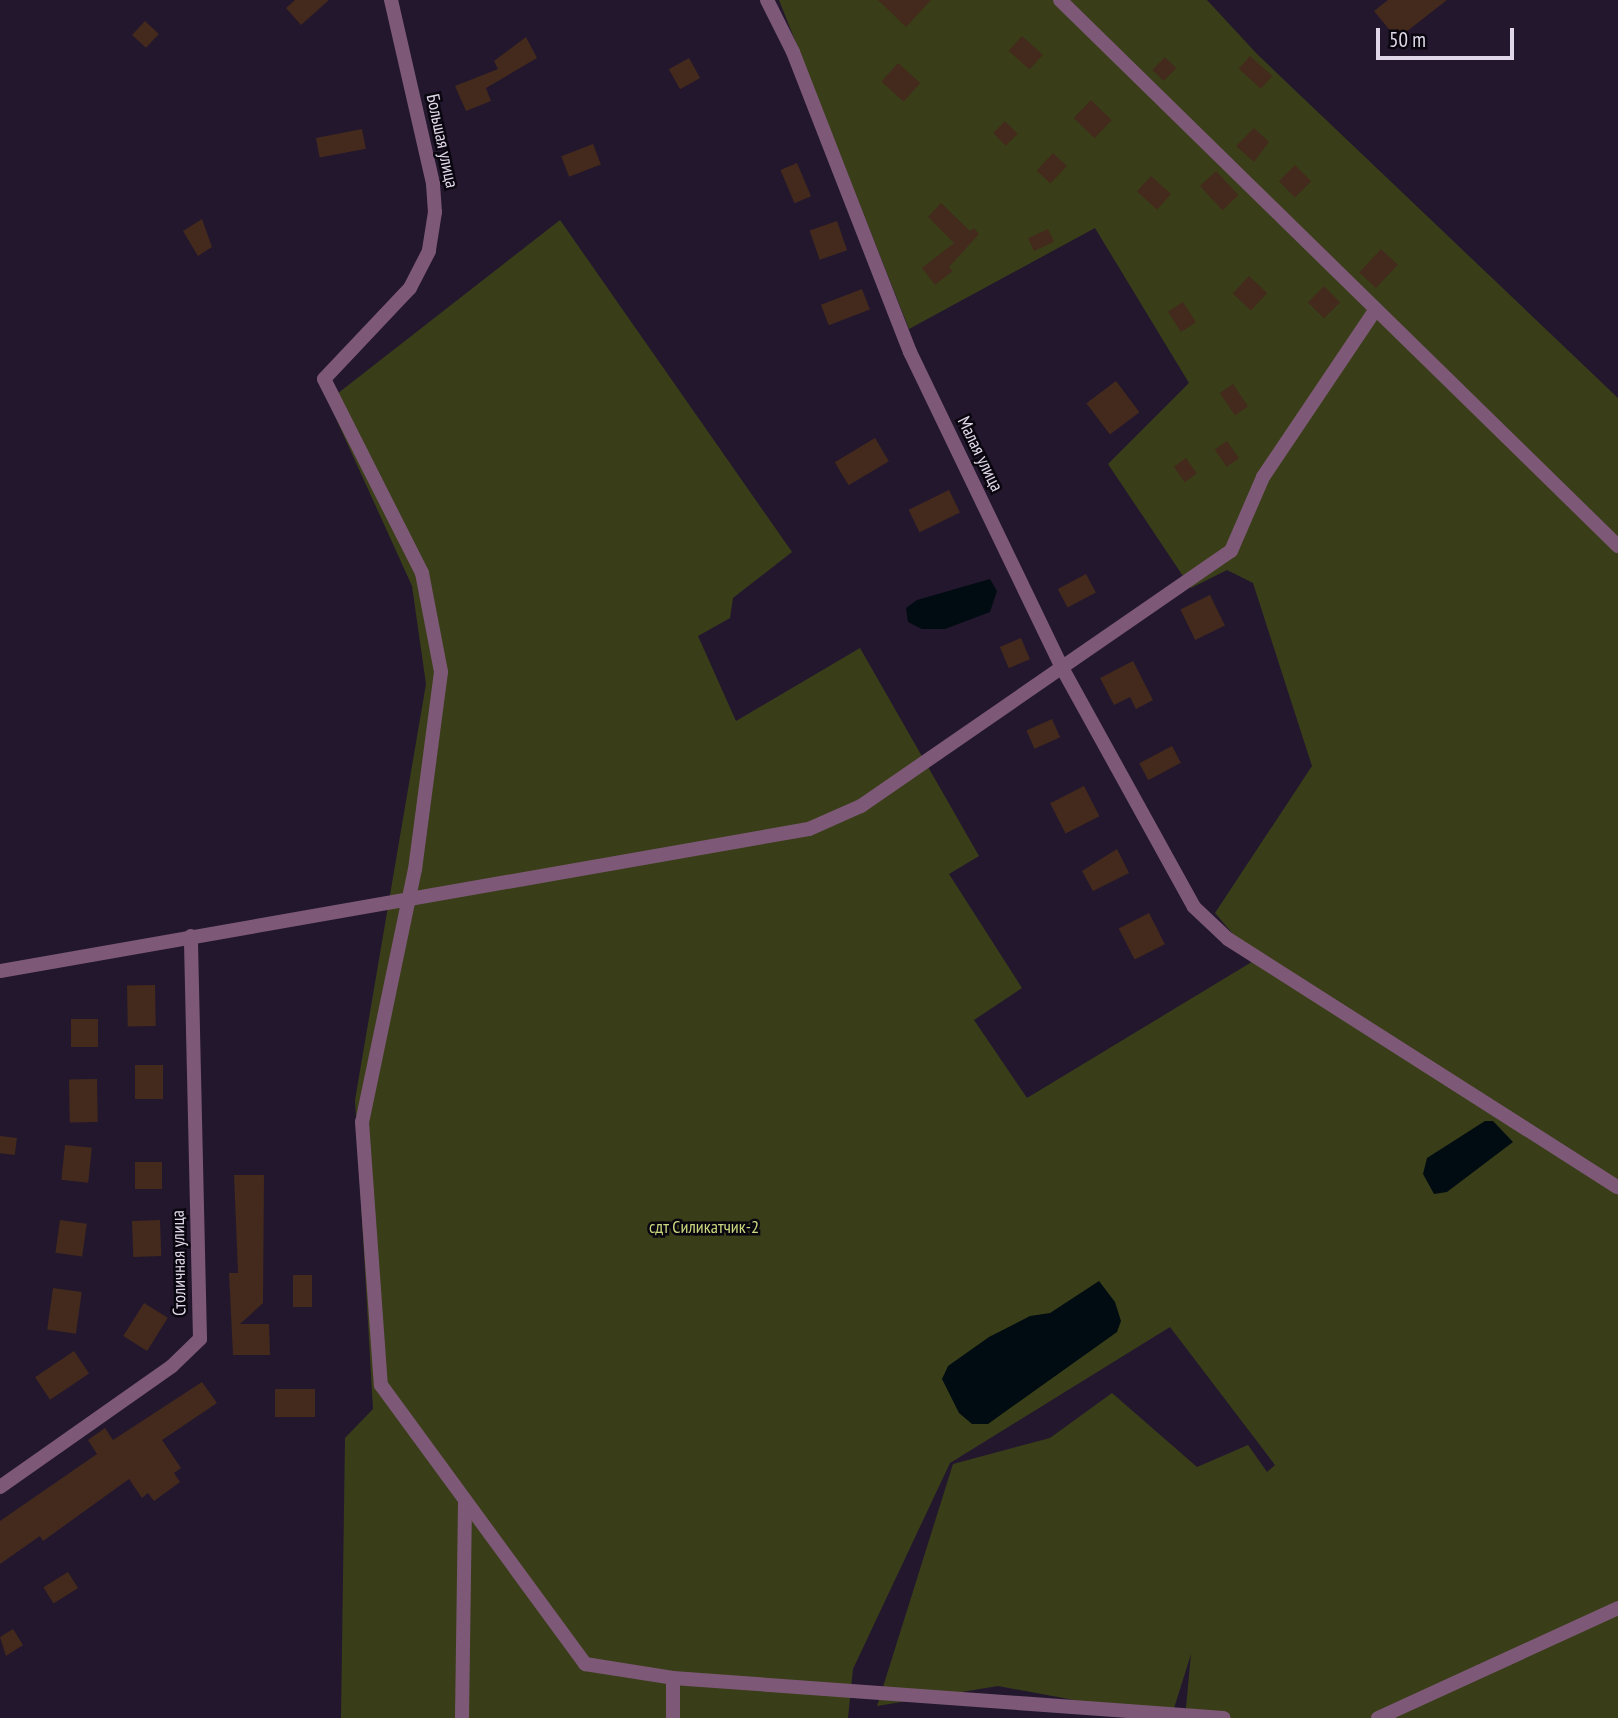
<!DOCTYPE html>
<html>
<head>
<meta charset="utf-8">
<style>
	body { margin:0 }
	#map { position:relative; width:1618px; height:1718px; overflow:hidden; background:#23172e; font-family:"PT Sans Narrow",sans-serif }
	div>[style] { position:absolute }
	.green>* { inset:0; background:#393e19 }
	.water>* { inset:0; background:#000c12 }
	.building>* { inset:0; background:#432a1c; transform-origin:0 0 }
	.minor>* { height:14px; margin:-7px; padding:0 7px; transform-origin:7px; border-radius:7px; background:#7d5977 }
	span { translate:-50% -50%; white-space:nowrap; text-align:center; line-height:1.15; -webkit-text-stroke:5px #0a060f; paint-order:stroke }
	.street-label { font-size:18px; color:#e0d8e8 }
	.park-label { font-size:18px; color:#cbd87f }
	.scale { position:absolute; left:1376px; top:28px; width:138px; height:32px; box-sizing:border-box; border:4px solid #e0d8e8; border-top:0; padding-left:9px; font-size:21px; line-height:24px; white-space:nowrap; color:#e0d8e8; -webkit-text-stroke:5px #0a060f; paint-order:stroke }
</style>
</head>
<body>
<div id="map">
	<div class="green">
		<div style="clip-path:polygon(779px 0,1207px 0,1257px 54px,1618px 398px,1618px 1718px,1185px 1718px,1191px 1654px,1171px 1718px,998px 1686px,877px 1706px,953px 1464px,1050px 1438px,1112px 1393px,1197px 1467px,1248px 1445px,1267px 1472px,1275px 1465px,1170px 1327px,950px 1463px,853px 1669px,848px 1718px,341px 1718px,345px 1438px,373px 1409px,355px 1100px,426px 684px,412px 586px,328px 401px,560px 220px,792px 552px,733px 598px,730px 618px,698px 636px,736px 721px,860px 648px,979px 856px,949px 874px,1022px 988px,974px 1020px,1027px 1098px,1255px 960px,1215px 913px,1312px 766px,1253px 583px,1227px 570px,1191px 588px,1108px 464px,1189px 383px,1095px 228px,909px 329px)"></div>
	</div>
	<div class="water">
		<div style="clip-path:polygon(990px 579px,997px 591px,990px 612px,945px 629px,922px 629px,908px 622px,906px 608px,917px 600px)"></div>
		<div style="clip-path:polygon(1485px 1121px,1493px 1121px,1513px 1142px,1447px 1192px,1434px 1194px,1423px 1174px,1427px 1158px)"></div>
		<div style="clip-path:polygon(1099px 1281px,1115px 1302px,1121px 1321px,1117px 1332px,988px 1424px,972px 1424px,959px 1413px,942px 1379px,948px 1366px,989px 1337px,1030px 1316px,1050px 1313px)"></div>
	</div>
	<div class="building">
		<div style="clip-path:polygon(295px 0,329px 0,301px 25px,286px 8px)"></div>
		<div style="clip-path:polygon(878px 0,931px 0,906px 27px)"></div>
		<div style="clip-path:polygon(1388px 0,1447px 0,1397px 39px,1374px 11px)"></div>
		<div style="left:145px;top:21px;width:19px;height:19px;rotate:43deg"></div>
		<div style="left:1022px;top:36px;width:28px;height:20px;rotate:42deg"></div>
		<div style="clip-path:polygon(526px 37px,537px 58px,486px 88px,491px 101px,466px 111px,455px 86px,498px 69px,494px 61px)"></div>
		<div style="left:1250px;top:56px;width:30px;height:17px;rotate:42deg"></div>
		<div style="left:1165px;top:57px;width:16px;height:18px;rotate:45deg"></div>
		<div style="left:689px;top:58px;width:23px;height:23px;rotate:61deg"></div>
		<div style="left:898px;top:63px;width:30px;height:25px;rotate:42deg"></div>
		<div style="left:1091px;top:100px;width:29px;height:25px;rotate:44deg"></div>
		<div style="left:1005px;top:121px;width:18px;height:17px;rotate:45deg"></div>
		<div style="clip-path:polygon(1254px 128px,1269px 142px,1254px 162px,1236px 146px)"></div>
		<div style="left:362px;top:129px;width:20px;height:47px;rotate:79deg"></div>
		<div style="left:593px;top:144px;width:22px;height:34px;rotate:69deg"></div>
		<div style="left:1053px;top:153px;width:19px;height:24px;rotate:43deg"></div>
		<div style="left:797px;top:163px;width:36px;height:18px;rotate:67deg"></div>
		<div style="left:1295px;top:165px;width:23px;height:23px;rotate:45deg"></div>
		<div style="left:1216px;top:171px;width:33px;height:22px;rotate:47deg"></div>
		<div style="left:1151px;top:176px;width:27px;height:21px;rotate:42deg"></div>
		<div style="clip-path:polygon(941px 203px,970px 231px,974px 228px,979px 234px,949px 267px,953px 271px,935px 285px,922px 268px,954px 243px,928px 217px)"></div>
		<div style="clip-path:polygon(202px 219px,212px 247px,198px 256px,183px 231px)"></div>
		<div style="left:837px;top:221px;width:31px;height:29px;rotate:71deg"></div>
		<div style="left:1048px;top:229px;width:14px;height:22px;rotate:65deg"></div>
		<div style="left:1381px;top:249px;width:23px;height:32px;rotate:43deg"></div>
		<div style="left:1249px;top:276px;width:25px;height:24px;rotate:43deg"></div>
		<div style="left:1324px;top:286px;width:23px;height:23px;rotate:45deg"></div>
		<div style="left:862px;top:289px;width:22px;height:44px;rotate:69deg"></div>
		<div style="left:1183px;top:302px;width:24px;height:18px;rotate:57deg"></div>
		<div style="left:1116px;top:381px;width:39px;height:37px;rotate:53deg"></div>
		<div style="left:1233px;top:384px;width:27px;height:16px;rotate:56deg"></div>
		<div style="left:875px;top:438px;width:27px;height:47px;rotate:59deg"></div>
		<div style="left:1227px;top:441px;width:21px;height:15px;rotate:55deg"></div>
		<div style="left:1186px;top:458px;width:19px;height:15px;rotate:55deg"></div>
		<div style="left:949px;top:490px;width:25px;height:45px;rotate:64deg"></div>
		<div style="left:1086px;top:574px;width:21px;height:32px;rotate:62deg"></div>
		<div style="left:1210px;top:595px;width:34px;height:33px;rotate:64deg"></div>
		<div style="left:1021px;top:638px;width:23px;height:23px;rotate:67deg"></div>
		<div style="clip-path:polygon(1133px 661px,1153px 700px,1136px 709px,1130px 697px,1114px 705px,1100px 678px)"></div>
		<div style="left:1052px;top:719px;width:20px;height:28px;rotate:66deg"></div>
		<div style="left:1172px;top:746px;width:19px;height:37px;rotate:62deg"></div>
		<div style="left:1084px;top:786px;width:34px;height:38px;rotate:63deg"></div>
		<div style="clip-path:polygon(1117px 849px,1129px 873px,1093px 891px,1082px 871px)"></div>
		<div style="left:1149px;top:913px;width:35px;height:34px;rotate:63deg"></div>
		<div style="left:155px;top:985px;width:41px;height:28px;rotate:89deg"></div>
		<div style="left:98px;top:1019px;width:28px;height:27px;rotate:90deg"></div>
		<div style="left:163px;top:1065px;width:34px;height:28px;rotate:90deg"></div>
		<div style="left:97px;top:1079px;width:43px;height:28px;rotate:89deg"></div>
		<div style="left:0;top:1136px;width:17px;height:17px;rotate:7deg"></div>
		<div style="left:65px;top:1145px;width:27px;height:35px;rotate:6deg"></div>
		<div style="left:162px;top:1162px;width:27px;height:27px;rotate:90deg"></div>
		<div style="clip-path:polygon(234px 1175px,264px 1175px,263px 1303px,240px 1324px,269px 1324px,270px 1355px,233px 1355px,229px 1273px,238px 1273px)"></div>
		<div style="left:60px;top:1220px;width:27px;height:33px;rotate:8deg"></div>
		<div style="left:160px;top:1220px;width:36px;height:28px;rotate:88deg"></div>
		<div style="left:312px;top:1275px;width:32px;height:19px;rotate:90deg"></div>
		<div style="left:53px;top:1288px;width:29px;height:42px;rotate:8deg"></div>
		<div style="left:144px;top:1303px;width:28px;height:39px;rotate:32deg"></div>
		<div style="left:74px;top:1351px;width:27px;height:47px;rotate:56deg"></div>
		<div style="clip-path:polygon(202px 1382px,217px 1403px,162px 1440px,181px 1468px,174px 1473px,180px 1482px,154px 1501px,148px 1493px,142px 1498px,129px 1479px,43px 1541px,40px 1536px,0 1564px,0 1521px,97px 1454px,88px 1440px,105px 1428px,113px 1440px)"></div>
		<div style="left:275px;top:1389px;width:40px;height:28px"></div>
		<div style="left:68px;top:1572px;width:19px;height:29px;rotate:58deg"></div>
		<div style="clip-path:polygon(13px 1629px,23px 1645px,6px 1656px,0 1637px)"></div>
	</div>
	<div class="minor">
		<div style="left:391px;top:0;width:189px;rotate:77.1deg"></div>
		<div style="left:433px;top:184px;width:28px;rotate:86deg"></div>
		<div style="left:435px;top:212px;width:39px;rotate:99deg"></div>
		<div style="left:429px;top:251px;width:42px;rotate:117.2deg"></div>
		<div style="left:410px;top:288px;width:125px;rotate:133.4deg"></div>
		<div style="left:324px;top:379px;width:217px;rotate:63.2deg"></div>
		<div style="left:422px;top:573px;width:101px;rotate:79.1deg"></div>
		<div style="left:441px;top:672px;width:199px;rotate:97.5deg"></div>
		<div style="left:415px;top:869px;width:258px;rotate:101.8deg"></div>
		<div style="left:362px;top:1122px;width:264px;rotate:85.9deg"></div>
		<div style="left:381px;top:1385px;width:346px;rotate:53.8deg"></div>
		<div style="left:585px;top:1664px;width:89px;rotate:9deg"></div>
		<div style="left:673px;top:1678px;width:552px;rotate:4.15deg"></div>
		<div style="left:767px;top:0;width:58px;rotate:63.4deg"></div>
		<div style="left:793px;top:52px;width:322px;rotate:68.7deg"></div>
		<div style="left:910px;top:352px;width:348px;rotate:64.3deg"></div>
		<div style="left:1061px;top:666px;width:275px;rotate:61.1deg"></div>
		<div style="left:1194px;top:907px;width:47px;rotate:43.3deg"></div>
		<div style="left:1228px;top:939px;width:462px;rotate:32.5deg"></div>
		<div style="left:1060px;top:0;width:781px;rotate:44.38deg"></div>
		<div style="left:0;top:971px;width:821px;rotate:-9.96deg"></div>
		<div style="left:809px;top:829px;width:57px;rotate:-23.9deg"></div>
		<div style="left:861px;top:806px;width:449px;rotate:-34.6deg"></div>
		<div style="left:1231px;top:551px;width:81px;rotate:-66.6deg"></div>
		<div style="left:1263px;top:477px;width:199px;rotate:-56.1deg"></div>
		<div style="left:0;top:1487px;width:210px;rotate:-35.1deg"></div>
		<div style="left:172px;top:1366px;width:39px;rotate:-44deg"></div>
		<div style="left:200px;top:1339px;width:403px;rotate:-91.3deg"></div>
		<div style="left:462px;top:1718px;width:218px;rotate:-89.2deg"></div>
		<div style="left:673px;top:1718px;width:40px;rotate:-90deg"></div>
		<div style="left:1378px;top:1718px;width:264px;rotate:-24.6deg"></div>
	</div>
	<div class="street-label">
		<span style="left:442px;top:141px;rotate:78deg">Большая улица</span>
		<span style="left:980px;top:454px;rotate:64deg">Малая улица</span>
		<span style="left:179px;top:1263px;rotate:-91deg">Столичная улица</span>
	</div>
	<div class="park-label">
		<span style="left:704px;top:1227px">сдт Силикатчик-2</span>
	</div>
	<div class="scale">50 m</div>
</div>
</body>
</html>
